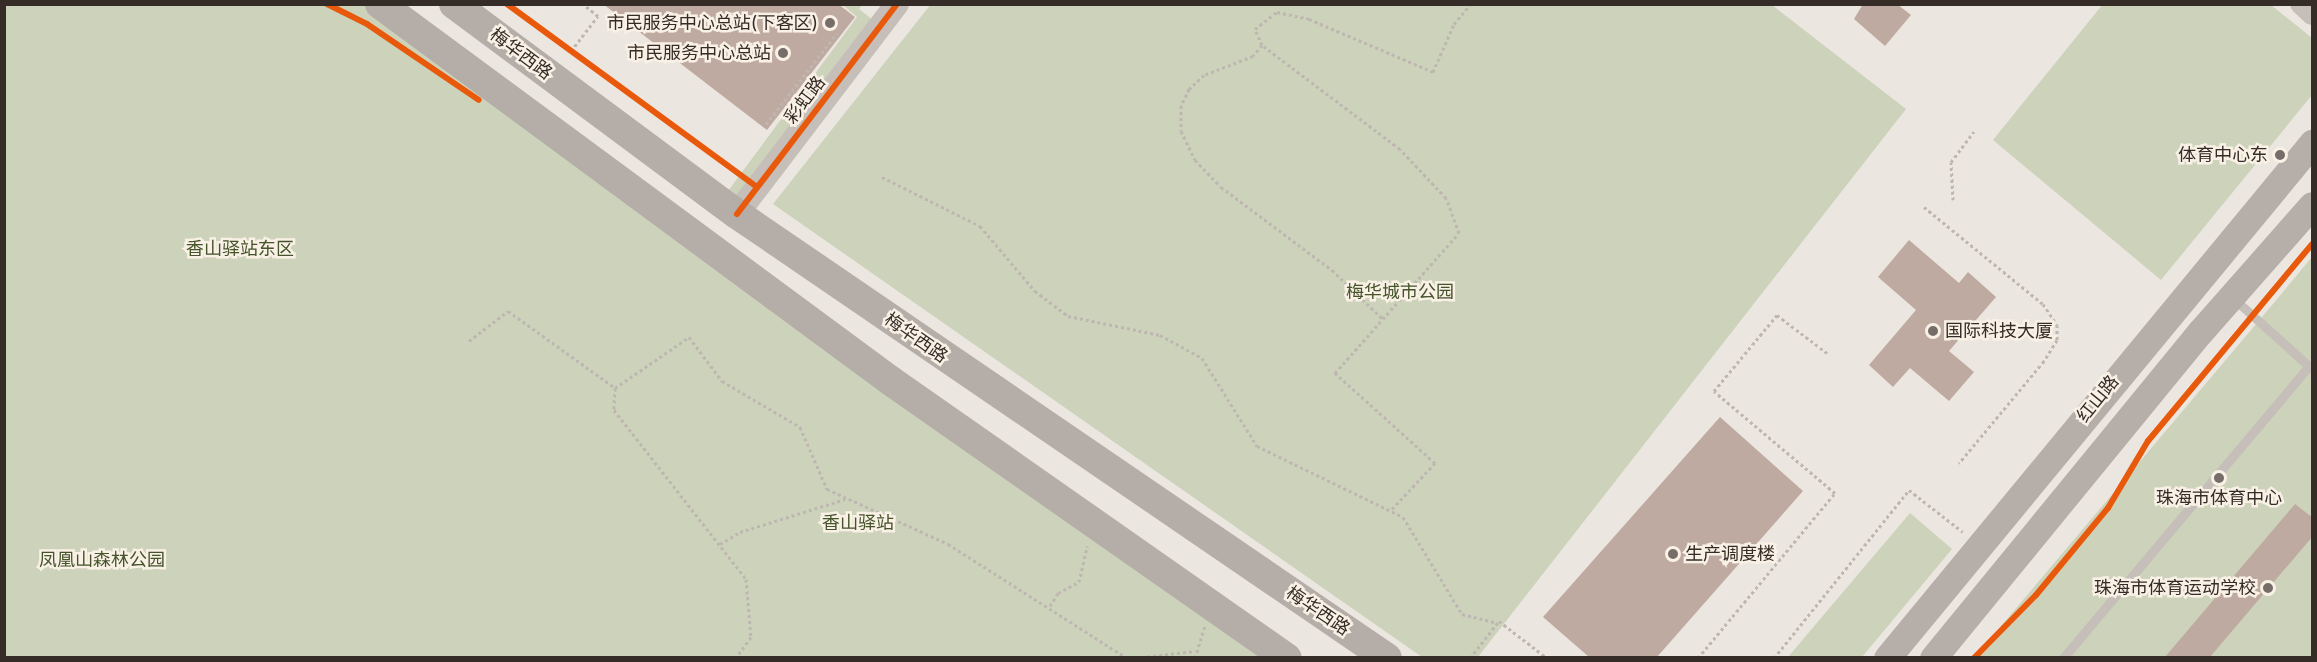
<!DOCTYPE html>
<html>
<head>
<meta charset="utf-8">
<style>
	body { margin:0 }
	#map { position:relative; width:2317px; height:662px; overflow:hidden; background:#ece6e0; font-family:Inter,"Noto Sans SC",sans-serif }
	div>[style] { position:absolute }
	.green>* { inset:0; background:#cdd2ba }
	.building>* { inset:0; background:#bfaaa1 }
	.path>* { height:3px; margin-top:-1.5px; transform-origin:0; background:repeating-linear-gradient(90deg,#beb7b1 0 3px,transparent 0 6px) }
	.service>* { height:9px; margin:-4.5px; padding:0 4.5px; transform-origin:4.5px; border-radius:4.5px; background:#c5beb9 }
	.minor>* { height:20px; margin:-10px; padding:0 10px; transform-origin:10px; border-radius:10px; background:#c5beb9 }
	.tertiary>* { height:24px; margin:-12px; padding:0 12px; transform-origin:12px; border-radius:12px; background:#c5beb9 }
	.secondary>* { height:27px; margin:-13.5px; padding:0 13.5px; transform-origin:13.5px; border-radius:13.5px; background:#b6aea9 }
	.primary>* { height:30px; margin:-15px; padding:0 15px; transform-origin:15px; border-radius:15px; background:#b4ada8 }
	.cycleway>* { height:6px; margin:-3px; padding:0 3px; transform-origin:3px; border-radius:3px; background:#e8590c }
	.dots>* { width:16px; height:16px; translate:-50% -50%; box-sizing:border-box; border:3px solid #f9f1e6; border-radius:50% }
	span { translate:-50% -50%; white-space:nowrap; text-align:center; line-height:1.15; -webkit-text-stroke:5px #f9f1e6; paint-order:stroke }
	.poi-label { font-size:18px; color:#362c27 }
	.right { translate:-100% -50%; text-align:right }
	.left { translate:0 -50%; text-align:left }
	.street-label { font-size:18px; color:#362c27 }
	.park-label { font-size:18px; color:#45542b }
	.frame { position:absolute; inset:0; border:6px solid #362c27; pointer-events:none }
</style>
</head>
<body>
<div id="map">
	<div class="green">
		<div style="clip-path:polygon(931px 4px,1772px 5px,1906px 109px,1478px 657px,1422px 657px,773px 204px)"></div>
		<div style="clip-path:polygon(2103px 4px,2271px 5px,2312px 38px,2312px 95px,2161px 280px,1993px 140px)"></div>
		<div style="clip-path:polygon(4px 5px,379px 5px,1286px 657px,5px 657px)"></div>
		<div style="clip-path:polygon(843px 5px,862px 5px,859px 9px,878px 24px,737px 209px,722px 199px,857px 17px)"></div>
		<div style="clip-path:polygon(2312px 257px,2312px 657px,1974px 658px,2278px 298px)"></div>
		<div style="clip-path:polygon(1910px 513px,1952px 549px,1862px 657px,1788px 657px)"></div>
	</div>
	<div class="building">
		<div style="clip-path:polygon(603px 4px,838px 4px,855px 17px,767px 130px)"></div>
		<div style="clip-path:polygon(1863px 4px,1897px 4px,1911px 15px,1885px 46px,1854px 19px)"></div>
		<div style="clip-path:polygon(1909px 240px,1959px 283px,1968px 272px,1996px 297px,1949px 351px,1974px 372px,1949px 401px,1910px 368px,1893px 387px,1869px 365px,1916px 310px,1878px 277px)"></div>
		<div style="clip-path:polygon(1720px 417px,1803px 491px,1657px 657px,1589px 657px,1543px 617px)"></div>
		<div style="clip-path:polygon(2295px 504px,2313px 518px,2313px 536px,2210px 657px,2165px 657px)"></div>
	</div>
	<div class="path">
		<div style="left:1262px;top:45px;width:14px;rotate:129deg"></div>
		<div style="left:1253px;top:56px;width:53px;rotate:158.8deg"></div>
		<div style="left:1204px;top:75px;width:21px;rotate:137deg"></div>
		<div style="left:1189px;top:89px;width:19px;rotate:115deg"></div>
		<div style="left:1181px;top:106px;width:25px;rotate:90deg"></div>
		<div style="left:1181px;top:131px;width:32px;rotate:64deg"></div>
		<div style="left:1195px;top:160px;width:37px;rotate:46deg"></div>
		<div style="left:1221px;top:187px;width:139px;rotate:36.8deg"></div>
		<div style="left:1332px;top:270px;width:71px;rotate:43.9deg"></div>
		<div style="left:571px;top:51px;width:44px;rotate:-52.4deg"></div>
		<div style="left:598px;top:16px;width:19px;rotate:-141deg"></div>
		<div style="left:766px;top:124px;width:115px;rotate:-52deg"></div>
		<div style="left:882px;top:177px;width:110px;rotate:26.6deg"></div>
		<div style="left:980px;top:226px;width:85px;rotate:49.8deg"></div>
		<div style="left:1035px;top:291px;width:41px;rotate:37.1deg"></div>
		<div style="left:1068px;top:316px;width:94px;rotate:11.7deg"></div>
		<div style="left:1160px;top:335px;width:48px;rotate:28.7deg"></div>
		<div style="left:1202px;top:358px;width:104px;rotate:58deg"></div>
		<div style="left:1257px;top:446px;width:162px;rotate:25.9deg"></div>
		<div style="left:1403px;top:517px;width:114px;rotate:58.7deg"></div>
		<div style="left:1462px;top:614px;width:36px;rotate:14deg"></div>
		<div style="left:1953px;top:200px;width:38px;rotate:-93deg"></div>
		<div style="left:1951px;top:162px;width:38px;rotate:-53deg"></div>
		<div style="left:1924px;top:207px;width:154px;rotate:39.2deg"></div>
		<div style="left:2043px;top:304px;width:25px;rotate:56deg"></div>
		<div style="left:2057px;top:325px;width:15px;rotate:90deg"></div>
		<div style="left:2057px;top:340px;width:25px;rotate:122deg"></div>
		<div style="left:2044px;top:361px;width:133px;rotate:129.8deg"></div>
		<div style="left:469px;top:341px;width:49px;rotate:-37.6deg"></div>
		<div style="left:508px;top:311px;width:132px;rotate:35.7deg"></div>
		<div style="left:615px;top:388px;width:22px;rotate:93deg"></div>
		<div style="left:614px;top:410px;width:214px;rotate:52deg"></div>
		<div style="left:746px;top:579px;width:58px;rotate:85.1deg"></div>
		<div style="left:751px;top:637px;width:26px;rotate:126deg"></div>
		<div style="left:615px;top:388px;width:90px;rotate:-34.6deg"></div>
		<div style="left:689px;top:337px;width:55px;rotate:53.1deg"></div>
		<div style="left:722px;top:381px;width:91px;rotate:30.5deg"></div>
		<div style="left:800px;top:427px;width:68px;rotate:66.5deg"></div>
		<div style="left:827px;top:489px;width:133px;rotate:24.4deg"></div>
		<div style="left:948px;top:544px;width:212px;rotate:32.5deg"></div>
		<div style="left:1392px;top:509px;width:63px;rotate:-46.9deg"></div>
		<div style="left:1435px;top:463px;width:135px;rotate:-138deg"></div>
		<div style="left:1335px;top:373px;width:187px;rotate:-48.5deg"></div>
		<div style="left:1459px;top:233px;width:37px;rotate:-110deg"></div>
		<div style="left:1446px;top:198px;width:67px;rotate:-133.2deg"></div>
		<div style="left:1400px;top:149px;width:173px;rotate:-143deg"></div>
		<div style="left:1262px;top:45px;width:17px;rotate:-114deg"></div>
		<div style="left:1255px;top:29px;width:28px;rotate:-38deg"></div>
		<div style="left:1277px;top:12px;width:33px;rotate:12deg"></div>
		<div style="left:1309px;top:19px;width:135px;rotate:23.1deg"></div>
		<div style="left:1433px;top:72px;width:52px;rotate:-66.4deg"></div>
		<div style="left:1454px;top:24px;width:26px;rotate:-50deg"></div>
		<div style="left:720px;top:544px;width:23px;rotate:-31deg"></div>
		<div style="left:740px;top:532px;width:110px;rotate:-17.4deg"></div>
		<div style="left:1050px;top:606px;width:15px;rotate:-58deg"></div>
		<div style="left:1058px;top:593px;width:24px;rotate:-28deg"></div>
		<div style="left:1079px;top:582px;width:37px;rotate:-77deg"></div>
		<div style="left:1135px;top:658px;width:60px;rotate:-6.7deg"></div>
		<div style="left:1195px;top:658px;width:34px;rotate:-73deg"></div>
		<div style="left:1470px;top:658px;width:47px;rotate:-51.9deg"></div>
		<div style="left:1499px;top:621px;width:61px;rotate:37.6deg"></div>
		<div style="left:1698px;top:658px;width:214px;rotate:-50.3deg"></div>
		<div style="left:1835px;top:493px;width:158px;rotate:-139.9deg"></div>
		<div style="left:1714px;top:391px;width:99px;rotate:-50.3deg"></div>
		<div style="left:1777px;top:315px;width:63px;rotate:37.2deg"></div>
		<div style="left:1774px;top:658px;width:216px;rotate:-51.2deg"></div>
		<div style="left:1909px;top:490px;width:68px;rotate:37.9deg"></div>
	</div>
	<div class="service">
		<div style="left:2233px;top:298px;width:106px;rotate:41.9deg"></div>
		<div style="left:2063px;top:658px;width:382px;rotate:-49.9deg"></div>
	</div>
	<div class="minor">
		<div style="left:2300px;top:4px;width:16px;rotate:43deg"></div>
	</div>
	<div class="tertiary">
		<div style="left:737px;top:214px;width:264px;rotate:-52.7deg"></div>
	</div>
	<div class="secondary">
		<div style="left:1887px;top:658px;width:668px;rotate:-50.47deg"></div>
		<div style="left:1933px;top:658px;width:421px;rotate:-50.7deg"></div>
		<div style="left:2200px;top:332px;width:169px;rotate:-48.6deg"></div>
	</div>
	<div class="primary">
		<div style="left:380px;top:4px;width:635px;rotate:36.42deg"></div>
		<div style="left:891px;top:381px;width:483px;rotate:35deg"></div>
		<div style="left:454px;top:4px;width:352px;rotate:36.6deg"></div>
		<div style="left:737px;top:214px;width:787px;rotate:34.34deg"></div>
	</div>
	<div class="cycleway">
		<div style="left:327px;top:4px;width:45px;rotate:26.6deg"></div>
		<div style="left:367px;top:24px;width:135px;rotate:34.2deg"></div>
		<div style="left:507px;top:4px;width:310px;rotate:36.2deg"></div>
		<div style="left:737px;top:214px;width:264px;rotate:-52.7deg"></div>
		<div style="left:1974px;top:658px;width:88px;rotate:-45.5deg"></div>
		<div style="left:2036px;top:595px;width:113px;rotate:-50.4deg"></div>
		<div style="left:2108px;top:508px;width:78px;rotate:-59.2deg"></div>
		<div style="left:2148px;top:441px;width:256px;rotate:-50.2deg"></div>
	</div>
	<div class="dots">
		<div style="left:830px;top:23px;background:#766d68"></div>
		<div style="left:783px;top:53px;background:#766d68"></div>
		<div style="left:2280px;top:155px;background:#766d68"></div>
		<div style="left:1933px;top:331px;background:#766d68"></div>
		<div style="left:2219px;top:478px;background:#766d68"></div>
		<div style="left:1673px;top:554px;background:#766d68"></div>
		<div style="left:2268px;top:588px;background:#766d68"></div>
	</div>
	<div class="poi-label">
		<span class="right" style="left:818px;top:23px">市民服务中心总站(下客区)</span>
		<span class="right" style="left:771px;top:53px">市民服务中心总站</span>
		<span class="right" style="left:2268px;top:155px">体育中心东</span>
		<span class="left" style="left:1945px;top:331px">国际科技大厦</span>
		<span style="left:2219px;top:498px">珠海市体育中心</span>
		<span class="left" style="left:1685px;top:554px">生产调度楼</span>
		<span class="right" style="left:2256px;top:588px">珠海市体育运动学校</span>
	</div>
	<div class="street-label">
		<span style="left:521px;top:54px;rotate:37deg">梅华西路</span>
		<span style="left:805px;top:100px;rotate:-53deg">彩虹路</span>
		<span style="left:916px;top:338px;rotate:35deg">梅华西路</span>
		<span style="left:2098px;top:399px;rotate:-51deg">红山路</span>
		<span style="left:1318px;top:611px;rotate:34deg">梅华西路</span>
	</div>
	<div class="park-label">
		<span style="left:240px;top:249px">香山驿站东区</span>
		<span style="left:1400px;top:292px">梅华城市公园</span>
		<span style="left:858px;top:523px">香山驿站</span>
		<span style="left:102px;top:560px">凤凰山森林公园</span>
	</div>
	<div class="frame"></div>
</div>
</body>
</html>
